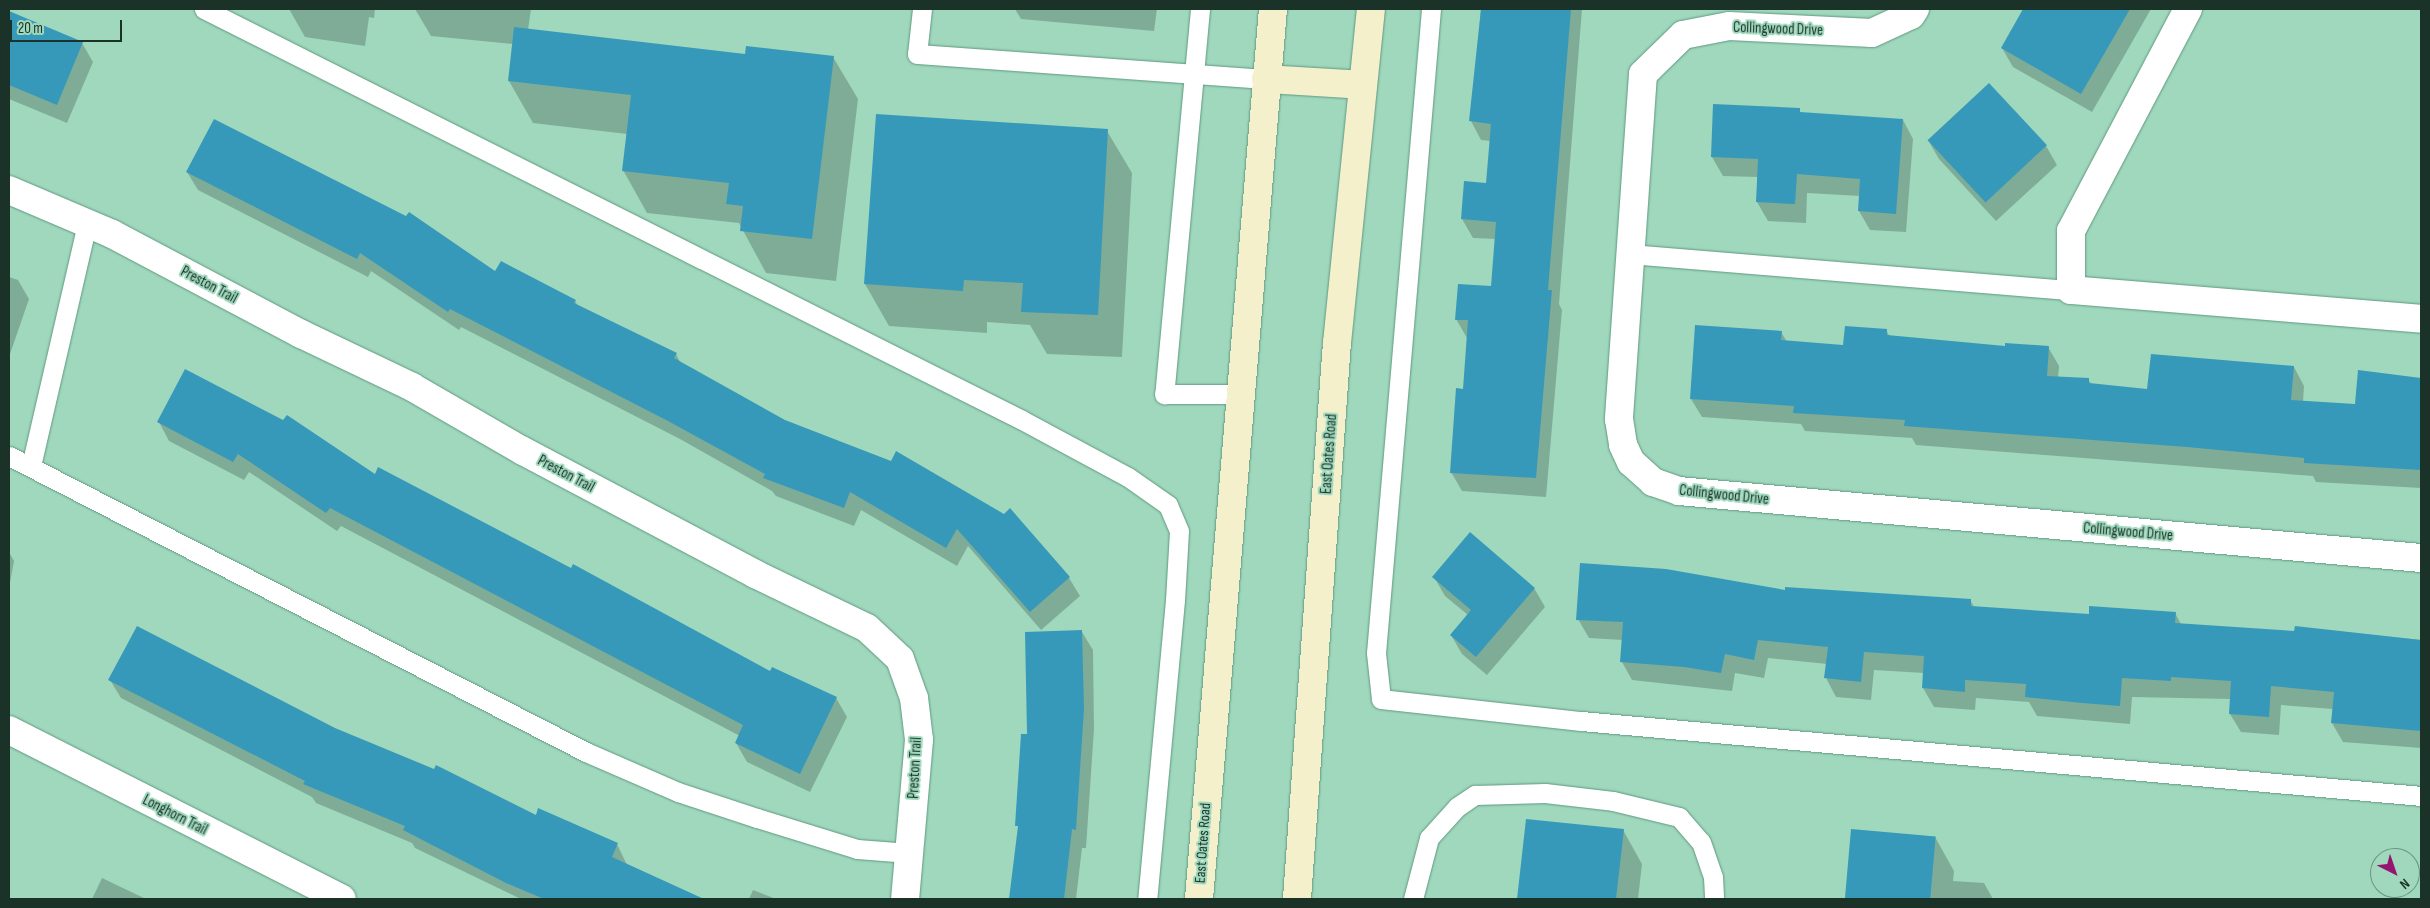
<!DOCTYPE html>
<html>
<head>
<meta charset="utf-8">
<style>
	body { margin:0 }
	#map { position:relative; width:2430px; height:908px; overflow:hidden; background:#9fd8bd; font-family:"Sofia Sans Condensed",sans-serif }
	div>[style] { position:absolute }
	.shadow>* { inset:0; background:#0003 }
	.building>* { inset:0; background:#3799ba; transform-origin:0 0 }
	.roads { filter:drop-shadow(0 0 1px #619980) drop-shadow(0 0 1px #619980) }
	.lane>* { height:19px; margin:-9.5px; padding:0 9.5px; transform-origin:9.5px; border-radius:9.5px; background:#fff }
	.street>* { height:28px; margin:-14px; padding:0 14px; transform-origin:14px; border-radius:14px; background:#fff }
	.secondary>* { height:28px; margin:-14px; padding:0 14px; transform-origin:14px; border-radius:14px; background:#f4f0cc }
	span { translate:-50% -50%; white-space:nowrap; text-align:center; line-height:1.15; -webkit-text-stroke:4px #9fd8bd; paint-order:stroke }
	.street-label { font-size:15px; color:#1b3228 }
	.frame { position:absolute; inset:0; border:10px solid #1b3228; pointer-events:none }
	.north { position:absolute; left:2370px; top:848px; width:50px; height:50px; box-sizing:border-box; background:#9fd8bd; border:1px solid #6a9681; border-radius:50%; rotate:139deg; font-size:14px; font-weight:700; line-height:20px; text-align:center; color:#1b3228 }
	.north::after { content:''; display:block; margin:auto; width:18px; height:22px; background:#95156f; clip-path:polygon(50% 0,100% 100%,50% 72%,0 100%) }
	.scale { position:absolute; left:10px; top:20px; width:112px; height:22px; box-sizing:border-box; border:2px solid #1b3228; border-top:0; padding-left:6px; font-size:15px; line-height:18px; white-space:nowrap; color:#1b3228; -webkit-text-stroke:4px #9fd8bd; paint-order:stroke }
</style>
</head>
<body>
<div id="map">
	<div class="shadow">
		<div style="clip-path:polygon(289px 9px,375px 9px,374px 18px,369px 17px,365px 46px,305px 37px)"></div>
		<div style="clip-path:polygon(415px 9px,531px 9px,528px 30px,746px 55px,833px 57px,858px 99px,836px 281px,766px 273px,739px 223px,647px 213px,623px 170px,627px 134px,533px 123px,509px 81px,513px 44px,431px 36px)"></div>
		<div style="clip-path:polygon(1015px 9px,1157px 9px,1154px 31px,1021px 19px)"></div>
		<div style="clip-path:polygon(1481px 9px,1582px 9px,1559px 304px,1562px 310px,1546px 497px,1462px 491px,1451px 472px,1464px 390px,1467px 338px,1456px 319px,1492px 287px,1496px 239px,1473px 238px,1462px 219px,1487px 184px,1491px 141px,1481px 140px,1471px 121px)"></div>
		<div style="clip-path:polygon(2025px 9px,2151px 9px,2092px 112px,2013px 67px,2002px 48px)"></div>
		<div style="clip-path:polygon(9px 13px,82px 43px,93px 62px,67px 123px,9px 99px)"></div>
		<div style="clip-path:polygon(1989px 84px,2046px 146px,2057px 165px,1996px 221px,1939px 159px,1928px 140px)"></div>
		<div style="clip-path:polygon(1715px 106px,1799px 109px,1801px 113px,1903px 120px,1913px 139px,1906px 232px,1870px 230px,1859px 211px,1860px 196px,1807px 193px,1806px 223px,1768px 221px,1757px 202px,1758px 177px,1723px 176px,1712px 157px)"></div>
		<div style="clip-path:polygon(1107px 131px,1132px 173px,1122px 357px,1047px 354px,1030px 325px,987px 322px,987px 333px,889px 326px,865px 284px)"></div>
		<div style="clip-path:polygon(187px 172px,575px 301px,578px 306px,676px 354px,681px 364px,1069px 578px,1080px 596px,1041px 630px,968px 546px,957px 566px,861px 510px,854px 526px,776px 496px,772px 491px,680px 439px,461px 327px,459px 330px,371px 271px,368px 277px,198px 190px)"></div>
		<div style="clip-path:polygon(9px 277px,18px 280px,29px 299px,9px 357px)"></div>
		<div style="clip-path:polygon(1886px 330px,1890px 337px,2006px 348px,2048px 347px,2059px 366px,2058px 378px,2088px 379px,2092px 385px,2148px 390px,2294px 367px,2304px 386px,2303px 402px,2356px 405px,2359px 372px,2421px 379px,2421px 488px,2316px 482px,2313px 476px,1916px 445px,1912px 438px,1805px 431px,1801px 424px,1702px 417px,1691px 399px,1781px 332px,1787px 342px,1844px 346px)"></div>
		<div style="clip-path:polygon(159px 422px,375px 476px,770px 672px,836px 698px,847px 717px,810px 792px,747px 762px,736px 743px,740px 736px,341px 526px,337px 531px,249px 472px,244px 480px,169px 441px)"></div>
		<div style="clip-path:polygon(9px 552px,14px 561px,9px 588px)"></div>
		<div style="clip-path:polygon(1434px 577px,1534px 588px,1545px 607px,1487px 675px,1462px 654px,1451px 635px,1468px 615px,1445px 596px)"></div>
		<div style="clip-path:polygon(1786px 592px,1970px 600px,1975px 608px,2090px 615px,2175px 613px,2181px 624px,2296px 633px,2296px 627px,2421px 640px,2421px 748px,2343px 742px,2332px 723px,2333px 709px,2281px 705px,2279px 735px,2241px 732px,2230px 714px,2231px 699px,2132px 697px,2130px 724px,2037px 716px,2029px 702px,1976px 698px,1975px 710px,1934px 707px,1923px 688px,1924px 673px,1874px 670px,1871px 700px,1836px 697px,1826px 678px,1827px 664px,1768px 658px,1764px 678px,1735px 673px,1732px 691px,1632px 680px,1622px 662px,1623px 640px,1589px 638px,1578px 619px)"></div>
		<div style="clip-path:polygon(1082px 632px,1093px 650px,1094px 729px,1086px 848px,1082px 848px,1076px 899px,1011px 899px,1028px 735px)"></div>
		<div style="clip-path:polygon(110px 680px,335px 729px,536px 816px,617px 844px,627px 865px,701px 899px,521px 899px,415px 848px,412px 843px,316px 803px,312px 797px,121px 698px)"></div>
		<div style="clip-path:polygon(1527px 820px,1623px 830px,1642px 864px,1638px 899px,1519px 899px)"></div>
		<div style="clip-path:polygon(1853px 830px,1935px 837px,1954px 871px,1953px 881px,1984px 883px,1993px 899px,1846px 899px)"></div>
		<div style="clip-path:polygon(102px 878px,146px 899px,92px 899px)"></div>
		<div style="clip-path:polygon(753px 890px,776px 899px,749px 899px)"></div>
	</div>
	<div class="building">
		<div style="clip-path:polygon(1481px 9px,1571px 9px,1548px 290px,1552px 290px,1536px 478px,1450px 473px,1456px 388px,1463px 389px,1468px 320px,1455px 320px,1458px 284px,1491px 286px,1496px 222px,1461px 219px,1464px 181px,1486px 183px,1491px 124px,1469px 121px)"></div>
		<div style="clip-path:polygon(2023px 9px,2130px 9px,2081px 94px,2001px 48px)"></div>
		<div style="clip-path:polygon(9px 11px,83px 42px,57px 105px,9px 85px)"></div>
		<div style="clip-path:polygon(514px 27px,745px 54px,746px 46px,834px 56px,812px 239px,740px 231px,743px 206px,726px 204px,729px 183px,622px 171px,631px 95px,508px 81px)"></div>
		<div style="left:1989px;top:83px;width:85px;height:84px;rotate:47deg"></div>
		<div style="clip-path:polygon(1713px 104px,1800px 108px,1800px 112px,1903px 119px,1896px 214px,1858px 211px,1860px 179px,1797px 174px,1795px 204px,1756px 202px,1758px 159px,1711px 157px)"></div>
		<div style="clip-path:polygon(876px 114px,1108px 129px,1098px 315px,1021px 312px,1023px 283px,964px 280px,963px 291px,864px 284px)"></div>
		<div style="clip-path:polygon(214px 119px,406px 216px,409px 212px,495px 271px,501px 261px,576px 300px,574px 303px,677px 353px,674px 358px,785px 420px,891px 461px,896px 451px,1004px 514px,1010px 508px,1070px 577px,1030px 612px,957px 529px,946px 548px,850px 492px,844px 508px,763px 478px,765px 474px,668px 421px,450px 309px,448px 312px,360px 253px,357px 259px,186px 172px)"></div>
		<div style="clip-path:polygon(1695px 325px,1782px 331px,1781px 340px,1843px 345px,1845px 326px,1887px 329px,1887px 335px,2005px 346px,2005px 343px,2049px 346px,2047px 376px,2089px 378px,2089px 383px,2147px 389px,2151px 354px,2294px 366px,2291px 400px,2355px 404px,2358px 370px,2421px 378px,2421px 470px,2304px 463px,2304px 458px,2187px 447px,1904px 426px,1905px 420px,1793px 413px,1794px 406px,1690px 399px)"></div>
		<div style="clip-path:polygon(185px 369px,283px 420px,287px 415px,375px 474px,378px 467px,571px 568px,573px 564px,770px 671px,772px 667px,837px 697px,800px 774px,735px 743px,743px 725px,330px 508px,326px 513px,238px 454px,233px 462px,157px 422px)"></div>
		<div style="clip-path:polygon(1470px 532px,1535px 588px,1476px 657px,1450px 635px,1471px 610px,1432px 577px)"></div>
		<div style="clip-path:polygon(1580px 563px,1666px 569px,1785px 590px,1785px 587px,1971px 599px,1971px 606px,2089px 614px,2089px 606px,2176px 612px,2175px 623px,2294px 631px,2295px 626px,2421px 640px,2421px 731px,2331px 723px,2334px 692px,2271px 686px,2269px 717px,2229px 714px,2231px 681px,2171px 677px,2171px 681px,2122px 678px,2120px 706px,2082px 703px,2025px 697px,2026px 684px,1965px 680px,1965px 692px,1922px 688px,1924px 656px,1864px 652px,1861px 682px,1824px 678px,1828px 647px,1758px 640px,1754px 660px,1725px 654px,1721px 673px,1684px 667px,1620px 662px,1623px 622px,1576px 620px)"></div>
		<div style="clip-path:polygon(137px 626px,335px 728px,434px 769px,436px 765px,536px 815px,538px 808px,618px 843px,612px 857px,704px 899px,544px 899px,506px 883px,403px 830px,405px 826px,303px 784px,305px 781px,108px 680px)"></div>
		<div style="clip-path:polygon(1082px 630px,1084px 709px,1076px 830px,1072px 829px,1064px 899px,1009px 899px,1018px 826px,1015px 826px,1021px 734px,1027px 734px,1025px 632px)"></div>
		<div style="clip-path:polygon(1526px 819px,1624px 829px,1616px 899px,1517px 899px)"></div>
		<div style="left:1851px;top:829px;width:85px;height:70px;rotate:5deg"></div>
	</div>
	<div class="roads">
		<div class="lane">
			<div style="left:204px;top:9px;width:915px;rotate:26.68deg"></div>
			<div style="left:1022px;top:420px;width:120px;rotate:28.3deg"></div>
			<div style="left:1128px;top:477px;width:49px;rotate:35deg"></div>
			<div style="left:1168px;top:505px;width:28px;rotate:67deg"></div>
			<div style="left:1179px;top:531px;width:69px;rotate:93.3deg"></div>
			<div style="left:1175px;top:600px;width:300px;rotate:95.3deg"></div>
			<div style="left:922px;top:9px;width:45px;rotate:96.3deg"></div>
			<div style="left:917px;top:54px;width:350px;rotate:4.1deg"></div>
			<div style="left:1200px;top:9px;width:387px;rotate:95.3deg"></div>
			<div style="left:1164px;top:394px;width:78px"></div>
			<div style="left:1431px;top:9px;width:646px;rotate:94.88deg"></div>
			<div style="left:1376px;top:653px;width:46px;rotate:83.8deg"></div>
			<div style="left:1381px;top:699px;width:201px;rotate:6.3deg"></div>
			<div style="left:1581px;top:721px;width:843px;rotate:5.1deg"></div>
			<div style="left:1630px;top:254px;width:442px;rotate:4.7deg"></div>
			<div style="left:9px;top:456px;width:648px;rotate:27.16deg"></div>
			<div style="left:586px;top:752px;width:100px;rotate:23.5deg"></div>
			<div style="left:678px;top:792px;width:83px;rotate:18.2deg"></div>
			<div style="left:757px;top:818px;width:105px;rotate:17.2deg"></div>
			<div style="left:857px;top:849px;width:52px;rotate:4.4deg"></div>
			<div style="left:31px;top:466px;width:249px;rotate:-77deg"></div>
			<div style="left:1413px;top:899px;width:63px;rotate:-75.3deg"></div>
			<div style="left:1429px;top:838px;width:42px;rotate:-47.9deg"></div>
			<div style="left:1457px;top:807px;width:22px;rotate:-34deg"></div>
			<div style="left:1475px;top:795px;width:70px;rotate:-1.6deg"></div>
			<div style="left:1545px;top:793px;width:68px;rotate:6.7deg"></div>
			<div style="left:1613px;top:801px;width:68px;rotate:13.6deg"></div>
			<div style="left:1679px;top:817px;width:33px;rotate:49deg"></div>
			<div style="left:1701px;top:842px;width:37px;rotate:71deg"></div>
			<div style="left:1713px;top:877px;width:22px;rotate:87deg"></div>
		</div>
		<div class="street">
			<div style="left:1915px;top:9px;width:7px;rotate:124deg"></div>
			<div style="left:1911px;top:15px;width:43px;rotate:155.2deg"></div>
			<div style="left:1872px;top:33px;width:143px;rotate:-177.2deg"></div>
			<div style="left:1729px;top:26px;width:47px;rotate:168.9deg"></div>
			<div style="left:1683px;top:35px;width:56px;rotate:135.7deg"></div>
			<div style="left:1643px;top:74px;width:346px;rotate:94deg"></div>
			<div style="left:1619px;top:419px;width:26px;rotate:81deg"></div>
			<div style="left:1623px;top:445px;width:19px;rotate:65deg"></div>
			<div style="left:1631px;top:462px;width:30px;rotate:42deg"></div>
			<div style="left:1653px;top:482px;width:28px;rotate:19deg"></div>
			<div style="left:1679px;top:491px;width:745px;rotate:5.16deg"></div>
			<div style="left:2188px;top:9px;width:251px;rotate:117.8deg"></div>
			<div style="left:2071px;top:231px;width:59px;rotate:90deg"></div>
			<div style="left:2071px;top:290px;width:351px;rotate:4.7deg"></div>
			<div style="left:9px;top:190px;width:112px;rotate:23.1deg"></div>
			<div style="left:112px;top:234px;width:214px;rotate:27.9deg"></div>
			<div style="left:301px;top:334px;width:123px;rotate:25.5deg"></div>
			<div style="left:412px;top:387px;width:128px;rotate:30deg"></div>
			<div style="left:523px;top:451px;width:263px;rotate:27.9deg"></div>
			<div style="left:755px;top:574px;width:124px;rotate:25.7deg"></div>
			<div style="left:867px;top:628px;width:45px;rotate:43.2deg"></div>
			<div style="left:900px;top:659px;width:41px;rotate:70.3deg"></div>
			<div style="left:914px;top:698px;width:42px;rotate:83.2deg"></div>
			<div style="left:919px;top:740px;width:160px;rotate:95deg"></div>
			<div style="left:9px;top:730px;width:373px;rotate:26.9deg"></div>
		</div>
		<div class="secondary">
			<div style="left:1266px;top:79px;width:97px;rotate:3.5deg"></div>
			<div style="left:1199px;top:899px;width:893px;rotate:-85.25deg"></div>
			<div style="left:1297px;top:899px;width:557px;rotate:-85.89deg"></div>
			<div style="left:1337px;top:343px;width:336px;rotate:-84.2deg"></div>
		</div>
	</div>
	<div class="street-label">
		<span style="left:1778px;top:29px;rotate:2deg">Collingwood Drive</span>
		<span style="left:209px;top:285px;rotate:28deg">Preston Trail</span>
		<span style="left:1329px;top:454px;rotate:-86deg">East Oates Road</span>
		<span style="left:566px;top:474px;rotate:28deg">Preston Trail</span>
		<span style="left:1724px;top:495px;rotate:6deg">Collingwood Drive</span>
		<span style="left:2128px;top:532px;rotate:5deg">Collingwood Drive</span>
		<span style="left:915px;top:768px;rotate:-87deg">Preston Trail</span>
		<span style="left:175px;top:815px;rotate:27deg">Longhorn Trail</span>
		<span style="left:1203px;top:843px;rotate:-86deg">East Oates Road</span>
	</div>
	<div class="frame"></div>
	<div class="north">N</div>
	<div class="scale">20 m</div>
</div>
</body>
</html>
